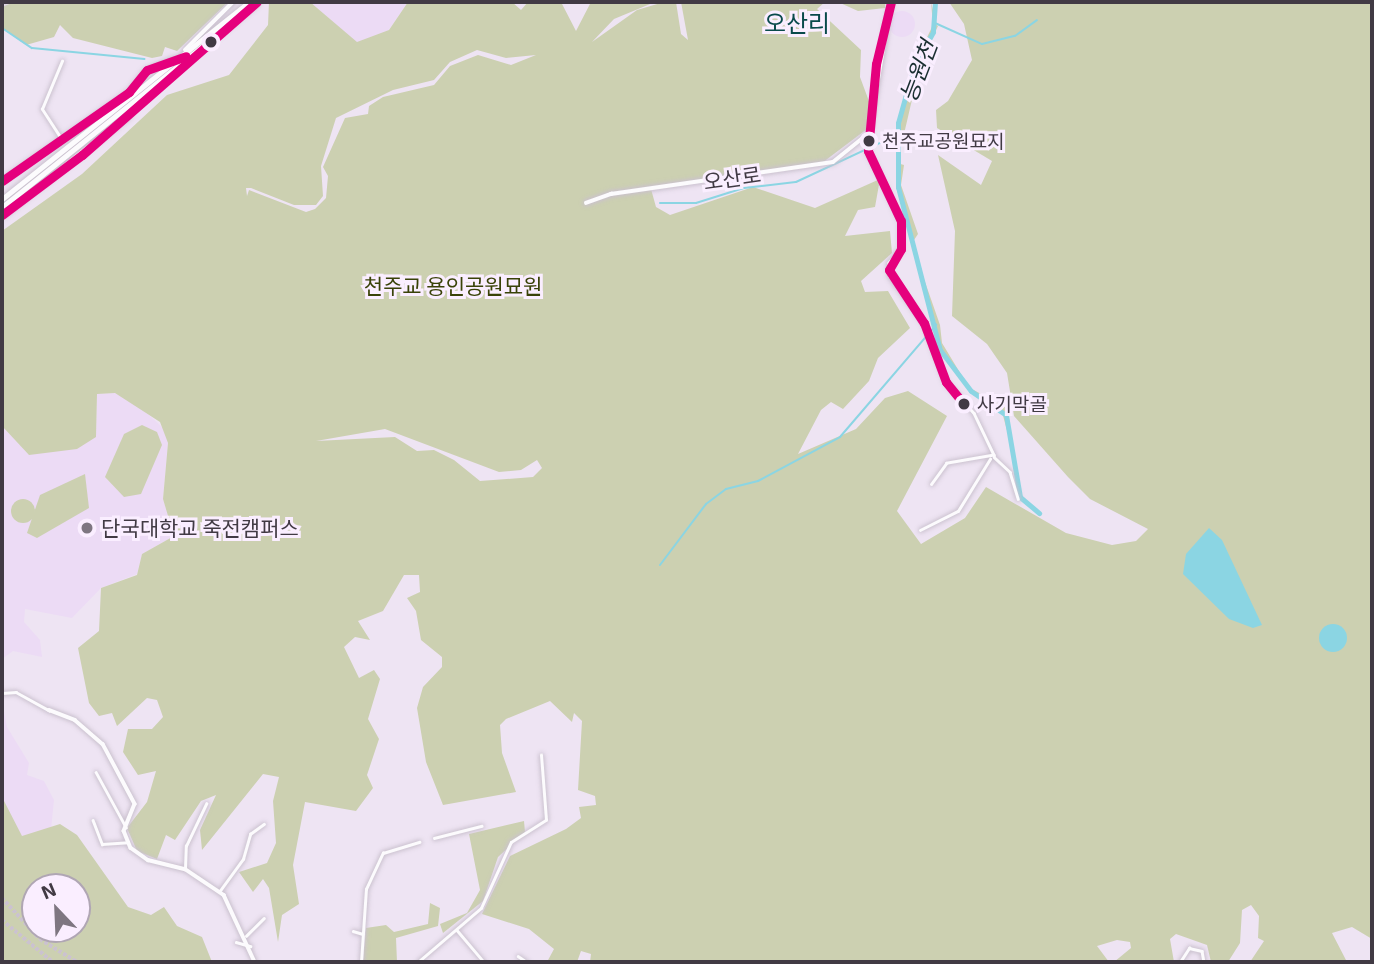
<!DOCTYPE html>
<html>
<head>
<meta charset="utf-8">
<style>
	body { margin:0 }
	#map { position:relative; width:1374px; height:964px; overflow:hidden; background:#eee4f3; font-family:"Exo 2","Noto Sans KR",sans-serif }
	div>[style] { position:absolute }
	.built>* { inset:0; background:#ecdbf5 }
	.round { border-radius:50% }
	.green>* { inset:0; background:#ccd0b1 }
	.water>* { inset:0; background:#8bd5e3 }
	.stream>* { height:2px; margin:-1px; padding:0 1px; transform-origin:1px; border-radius:1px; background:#8bd5e3 }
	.river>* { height:5px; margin:-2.5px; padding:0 2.5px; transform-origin:2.5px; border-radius:2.5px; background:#8bd5e3 }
	.secondary-tunnel>* { height:3.5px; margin-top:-1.75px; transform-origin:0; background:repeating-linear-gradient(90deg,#cbc2d0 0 3.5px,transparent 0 5.5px) }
	.roads { filter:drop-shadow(0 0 2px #cac1ce) drop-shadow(0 0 2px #cac1ce) }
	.minor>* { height:2.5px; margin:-1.25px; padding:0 1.25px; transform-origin:1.25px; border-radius:1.25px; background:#fcfbfd }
	.tertiary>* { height:3.5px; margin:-1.75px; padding:0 1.75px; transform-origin:1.75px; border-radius:1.75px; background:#fcfbfd }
	.secondary>* { height:3.5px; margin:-1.75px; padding:0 1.75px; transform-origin:1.75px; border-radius:1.75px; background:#fcfbfd }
	.trunk>* { height:5px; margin:-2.5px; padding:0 2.5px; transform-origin:2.5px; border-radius:2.5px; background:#fcfbfd }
	.bus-1>* { height:9px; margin:-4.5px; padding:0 4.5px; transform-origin:4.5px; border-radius:4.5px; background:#e5007d }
	.dots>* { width:19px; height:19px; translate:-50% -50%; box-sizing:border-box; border:4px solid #faeeff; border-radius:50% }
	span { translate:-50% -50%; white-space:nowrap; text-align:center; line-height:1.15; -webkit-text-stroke:6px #faeeff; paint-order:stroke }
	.bus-label { font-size:19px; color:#413a44 }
	.left { translate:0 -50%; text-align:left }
	.street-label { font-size:21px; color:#413a44 }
	.park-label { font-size:21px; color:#394208 }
	.poi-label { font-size:21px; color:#413a44 }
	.water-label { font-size:23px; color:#1b2f31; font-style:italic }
	.quarter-label { font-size:24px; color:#094a4b }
	.frame { position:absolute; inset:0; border:4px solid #413a44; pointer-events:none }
	.north { position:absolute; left:21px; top:873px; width:70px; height:70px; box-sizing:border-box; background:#faeeff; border:2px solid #b0a6b4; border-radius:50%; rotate:337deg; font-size:19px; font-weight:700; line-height:28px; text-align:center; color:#413a44 }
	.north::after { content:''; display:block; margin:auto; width:24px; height:32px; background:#7e7681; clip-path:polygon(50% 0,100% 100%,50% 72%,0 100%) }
</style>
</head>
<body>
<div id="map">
	<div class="built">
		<div style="clip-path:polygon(310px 2px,408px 2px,388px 31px,357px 43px)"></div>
		<div class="round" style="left:889px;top:11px;width:26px;height:26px"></div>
		<div style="clip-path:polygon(115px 393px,134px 401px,164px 429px,168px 443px,163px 499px,174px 536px,142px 554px,137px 574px,101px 588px,72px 618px,25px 609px,24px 622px,40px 640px,42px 657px,13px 651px,2px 659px,2px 426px,29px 455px,96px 436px,97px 394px)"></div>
		<div style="clip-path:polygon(2px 701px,7px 727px,29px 763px,27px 775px,44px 781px,54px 800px,51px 830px,22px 839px,2px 809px)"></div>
	</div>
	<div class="green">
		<div style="clip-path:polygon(14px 2px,228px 2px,177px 51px,165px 47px,162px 56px,152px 58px,73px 38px,60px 25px,54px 37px,26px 45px,2px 28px,2px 7px)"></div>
		<div style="clip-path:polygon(evenodd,269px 2px,310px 2px,357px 42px,389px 30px,408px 2px,512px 2px,521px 10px,528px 2px,561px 2px,576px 31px,591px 2px,655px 2px,614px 19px,592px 42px,637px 10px,664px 2px,676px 2px,681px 34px,688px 40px,681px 2px,825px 2px,817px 9px,861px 50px,860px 77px,870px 104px,867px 129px,818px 166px,651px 189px,656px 207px,670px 215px,753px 187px,815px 208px,880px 179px,875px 207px,858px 210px,845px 236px,890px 231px,892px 253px,861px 281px,865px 292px,888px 291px,910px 328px,878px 358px,869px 381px,843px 409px,831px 402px,821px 410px,798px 454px,856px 429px,885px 398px,908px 391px,947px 416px,897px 511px,921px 544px,965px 518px,986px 487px,1066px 533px,1112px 545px,1136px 541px,1148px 529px,1090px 499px,1068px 477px,1014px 416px,1007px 373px,987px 344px,952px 316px,955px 231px,938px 155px,981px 185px,992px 161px,937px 128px,936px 110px,948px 101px,972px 60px,964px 24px,949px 2px,1372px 2px,1372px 939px,1352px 927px,1332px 933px,1347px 962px,1250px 962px,1264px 941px,1258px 938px,1259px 916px,1251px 905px,1242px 910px,1240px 943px,1228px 962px,1211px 962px,1207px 945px,1176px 934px,1170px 939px,1174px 962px,1114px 962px,1131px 948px,1130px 942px,1117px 940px,1097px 946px,1109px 962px,590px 962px,591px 954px,581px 951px,577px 962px,547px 962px,554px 949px,529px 929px,482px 914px,510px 856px,566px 829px,581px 818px,579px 807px,596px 805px,595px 796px,578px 790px,582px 721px,574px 713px,572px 722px,550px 701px,506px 719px,500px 725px,502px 753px,516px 792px,443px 805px,426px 762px,417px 708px,423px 687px,442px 667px,442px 657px,421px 640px,416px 611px,407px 598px,420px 592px,419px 575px,404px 575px,383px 611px,358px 621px,370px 640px,355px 637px,344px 647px,359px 678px,374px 670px,380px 679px,368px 719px,379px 739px,367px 775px,373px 788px,356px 811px,305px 802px,293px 865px,299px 904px,282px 915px,278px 942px,269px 888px,263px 879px,253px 892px,239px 872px,267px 863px,276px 843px,273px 801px,279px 777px,263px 774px,202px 850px,200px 830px,216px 795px,201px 801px,175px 840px,166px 835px,157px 859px,137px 851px,127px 828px,147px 802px,156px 771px,138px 775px,123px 752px,128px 729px,152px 729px,163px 717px,157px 700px,147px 698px,117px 726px,112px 713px,99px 716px,89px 703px,78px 648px,99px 631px,101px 588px,137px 575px,142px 554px,174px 536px,163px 499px,168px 443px,160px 422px,115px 393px,97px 394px,96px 437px,77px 449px,29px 455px,2px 426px,2px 231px,82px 174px,167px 95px,229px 75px,268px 25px,269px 2px,477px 50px,506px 58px,536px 55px,511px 65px,478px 55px,450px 66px,434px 85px,383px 97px,369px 106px,368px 114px,345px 118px,323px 167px,328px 176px,326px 198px,315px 209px,306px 212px,249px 190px,247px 196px,246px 188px,251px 188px,294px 205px,316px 205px,323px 196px,321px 166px,336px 118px,393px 90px,434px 80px,450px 62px,477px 50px,269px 2px,385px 429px,499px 472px,521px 470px,537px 460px,542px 468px,533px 477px,480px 481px,454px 460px,434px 450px,417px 451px,395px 437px,316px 441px,385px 429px)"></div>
		<div style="clip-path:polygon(838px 2px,885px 2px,885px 8px,858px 11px)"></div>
		<div style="clip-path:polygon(931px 2px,935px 18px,932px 32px,921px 53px,928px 44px,935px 24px,938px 26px,921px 61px,904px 134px,895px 134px,913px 66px,933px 25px)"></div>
		<div style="clip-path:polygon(897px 163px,904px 165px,901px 185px,918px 234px,912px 243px,896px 186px)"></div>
		<div style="clip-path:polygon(917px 259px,940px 325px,942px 343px,968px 386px,938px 348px)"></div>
		<div style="clip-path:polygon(970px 388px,1005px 407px,1015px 460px,1002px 412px)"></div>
		<div style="clip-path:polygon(142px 425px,157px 432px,162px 445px,141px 494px,124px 497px,105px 477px,124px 434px)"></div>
		<div style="clip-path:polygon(85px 474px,89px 508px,37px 538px,27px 533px,40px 495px)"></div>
		<div class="round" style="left:11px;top:499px;width:24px;height:24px"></div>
		<div style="clip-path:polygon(evenodd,2px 797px,22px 836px,60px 824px,77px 835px,128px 907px,151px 915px,164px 907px,177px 926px,202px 937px,212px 962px,2px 962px,2px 797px,77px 887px,77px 929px,35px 929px,35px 887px,77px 887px)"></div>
		<div style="clip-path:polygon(524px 821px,525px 832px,498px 857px,483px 901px,443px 933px,440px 924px,467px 913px,480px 890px,469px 834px)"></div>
		<div style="clip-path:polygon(430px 903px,440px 908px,438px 926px,396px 938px,397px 962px,363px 962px,366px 928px,386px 925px,394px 932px,428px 924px)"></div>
	</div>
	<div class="water">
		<div style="clip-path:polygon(1209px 528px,1222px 540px,1262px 625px,1253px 628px,1229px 619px,1183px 574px,1186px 554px)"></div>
		<div class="round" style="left:1319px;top:624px;width:28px;height:28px"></div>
	</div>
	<div class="stream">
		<div style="left:935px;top:23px;width:51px;rotate:24.1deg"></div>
		<div style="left:982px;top:44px;width:34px;rotate:-14deg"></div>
		<div style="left:1015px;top:36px;width:27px;rotate:-36deg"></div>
		<div style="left:2px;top:28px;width:36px;rotate:34deg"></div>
		<div style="left:32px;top:48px;width:113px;rotate:5.6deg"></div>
		<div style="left:660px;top:203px;width:36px"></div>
		<div style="left:696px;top:203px;width:50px;rotate:-17.4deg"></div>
		<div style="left:744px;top:188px;width:52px;rotate:-6.6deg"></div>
		<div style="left:796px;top:182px;width:114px;rotate:-25deg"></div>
		<div style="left:660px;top:565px;width:76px;rotate:-53deg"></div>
		<div style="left:706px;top:504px;width:25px;rotate:-37deg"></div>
		<div style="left:726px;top:489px;width:33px;rotate:-14deg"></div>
		<div style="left:758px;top:481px;width:93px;rotate:-28.2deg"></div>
		<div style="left:840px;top:437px;width:148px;rotate:-49.4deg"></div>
	</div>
	<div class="river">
		<div style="left:935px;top:2px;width:30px;rotate:94deg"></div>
		<div style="left:933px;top:32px;width:39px;rotate:119deg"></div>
		<div style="left:914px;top:66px;width:59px;rotate:105.7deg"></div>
		<div style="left:898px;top:123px;width:64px;rotate:90deg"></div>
		<div style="left:898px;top:187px;width:168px;rotate:75.6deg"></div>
		<div style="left:940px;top:350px;width:51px;rotate:52.9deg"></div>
		<div style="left:971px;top:391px;width:42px;rotate:34.4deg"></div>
		<div style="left:1006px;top:415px;width:83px;rotate:80.3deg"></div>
		<div style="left:1020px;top:497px;width:25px;rotate:40deg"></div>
	</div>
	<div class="secondary-tunnel">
		<div style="left:2px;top:898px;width:56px;rotate:47.2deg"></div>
		<div style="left:40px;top:939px;width:44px;rotate:31.9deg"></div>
		<div style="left:2px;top:920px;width:66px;rotate:39.5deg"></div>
	</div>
	<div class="roads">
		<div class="minor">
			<div style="left:2px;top:3px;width:2px;rotate:-27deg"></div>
			<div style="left:869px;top:133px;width:18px;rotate:93deg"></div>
			<div style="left:868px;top:151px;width:77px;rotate:64.8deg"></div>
			<div style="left:901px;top:221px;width:28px;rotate:90deg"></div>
			<div style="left:901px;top:249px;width:18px;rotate:131deg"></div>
			<div style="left:889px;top:263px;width:13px;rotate:86deg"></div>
			<div style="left:890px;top:276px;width:58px;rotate:54.1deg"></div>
			<div style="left:924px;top:323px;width:63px;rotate:69.6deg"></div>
			<div style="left:946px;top:382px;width:42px;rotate:47.9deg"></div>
			<div style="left:974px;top:413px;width:47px;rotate:64.5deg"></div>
			<div style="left:994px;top:455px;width:48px;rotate:170.3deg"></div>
			<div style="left:947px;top:463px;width:26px;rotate:126deg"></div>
			<div style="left:60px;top:137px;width:33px;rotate:-123deg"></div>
			<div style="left:42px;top:109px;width:52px;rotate:-67.4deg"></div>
			<div style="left:994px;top:457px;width:22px;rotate:43deg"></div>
			<div style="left:1010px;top:472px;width:28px;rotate:73deg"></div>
			<div style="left:920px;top:530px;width:42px;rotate:-26.6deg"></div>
			<div style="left:958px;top:511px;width:61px;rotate:-58.4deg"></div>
			<div style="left:2px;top:693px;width:14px;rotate:-4deg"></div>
			<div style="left:16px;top:692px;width:38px;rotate:29deg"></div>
			<div style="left:96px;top:772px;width:63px;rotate:61.4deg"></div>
			<div style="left:93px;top:820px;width:26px;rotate:69deg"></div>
			<div style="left:102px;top:844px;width:26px;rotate:-4deg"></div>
			<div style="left:434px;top:838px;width:49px;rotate:-14.3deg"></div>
			<div style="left:185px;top:869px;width:23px;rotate:-88deg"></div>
			<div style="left:186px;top:846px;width:47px;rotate:-64.5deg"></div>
			<div style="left:219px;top:892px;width:41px;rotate:-54deg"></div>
			<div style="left:243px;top:859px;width:26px;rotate:-74deg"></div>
			<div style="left:250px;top:834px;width:17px;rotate:-36deg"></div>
			<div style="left:457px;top:930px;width:42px;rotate:49.8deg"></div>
			<div style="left:353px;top:931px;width:10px;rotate:17deg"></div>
			<div style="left:246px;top:936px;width:25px;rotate:-45deg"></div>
			<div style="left:236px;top:942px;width:15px;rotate:16deg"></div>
			<div style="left:518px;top:956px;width:11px;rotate:34deg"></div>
			<div style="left:361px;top:962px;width:73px;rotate:-86.1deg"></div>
			<div style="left:366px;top:889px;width:40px;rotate:-65deg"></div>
			<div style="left:383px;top:853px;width:38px;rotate:-17deg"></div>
			<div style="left:418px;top:962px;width:83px;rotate:-40.6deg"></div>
			<div style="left:481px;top:908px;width:72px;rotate:-65.6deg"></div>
			<div style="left:511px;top:842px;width:41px;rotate:-32.2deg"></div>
			<div style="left:546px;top:820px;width:65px;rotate:-94.4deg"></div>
			<div style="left:1180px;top:962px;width:17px;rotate:-57deg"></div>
			<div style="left:1189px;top:948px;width:13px;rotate:13deg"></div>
			<div style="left:1202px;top:951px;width:11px;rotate:80deg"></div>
		</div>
		<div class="tertiary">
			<div style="left:586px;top:203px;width:27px;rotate:-20deg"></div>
			<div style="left:611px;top:194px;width:224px;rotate:-8.2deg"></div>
			<div style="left:833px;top:162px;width:46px;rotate:-38.9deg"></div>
			<div style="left:869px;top:133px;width:133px;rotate:-80.5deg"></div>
			<div style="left:49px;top:710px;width:28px;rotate:21deg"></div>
			<div style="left:75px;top:720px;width:37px;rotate:41deg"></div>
			<div style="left:103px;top:744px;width:68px;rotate:61.9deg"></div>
			<div style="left:135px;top:804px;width:29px;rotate:112deg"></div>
			<div style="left:124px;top:831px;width:18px;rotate:68deg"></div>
			<div style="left:131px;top:848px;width:21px;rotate:35deg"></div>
			<div style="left:148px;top:860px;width:38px;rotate:14deg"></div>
			<div style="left:185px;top:869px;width:47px;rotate:33.7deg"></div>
			<div style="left:224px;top:895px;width:74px;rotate:65.2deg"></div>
		</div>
		<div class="secondary">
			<div style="left:185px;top:50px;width:68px;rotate:-45deg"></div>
			<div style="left:2px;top:181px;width:155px;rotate:-35deg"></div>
			<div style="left:129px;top:92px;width:28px;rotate:-51deg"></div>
			<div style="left:147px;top:70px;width:29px;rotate:-22deg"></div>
		</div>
		<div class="trunk">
			<div style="left:173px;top:60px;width:11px;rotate:-15deg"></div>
			<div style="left:2px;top:199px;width:316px;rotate:-38.6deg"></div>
			<div style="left:2px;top:207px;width:327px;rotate:-38.8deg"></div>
			<div style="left:2px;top:215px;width:161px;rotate:-38.4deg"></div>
		</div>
	</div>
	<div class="bus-1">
		<div style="left:891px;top:2px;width:64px;rotate:103.6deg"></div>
		<div style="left:876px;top:64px;width:87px;rotate:95.3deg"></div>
		<div style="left:868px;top:151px;width:77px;rotate:64.8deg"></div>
		<div style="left:901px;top:221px;width:28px;rotate:90deg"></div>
		<div style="left:901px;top:249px;width:24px;rotate:120deg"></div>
		<div style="left:889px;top:270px;width:64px;rotate:56.6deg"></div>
		<div style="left:924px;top:323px;width:63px;rotate:69.6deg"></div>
		<div style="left:946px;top:382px;width:28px;rotate:51deg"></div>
		<div style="left:2px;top:181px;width:155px;rotate:-35deg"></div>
		<div style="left:129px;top:92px;width:28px;rotate:-51deg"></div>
		<div style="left:147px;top:70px;width:41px;rotate:-19.7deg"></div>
		<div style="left:2px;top:215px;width:100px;rotate:-36.9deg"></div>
		<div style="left:82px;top:155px;width:232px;rotate:-41.2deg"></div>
	</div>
	<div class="dots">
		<div style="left:211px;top:42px;background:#413a44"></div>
		<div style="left:869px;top:141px;background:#413a44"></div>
		<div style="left:964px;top:404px;background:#413a44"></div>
		<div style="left:87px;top:528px;background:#7e7681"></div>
	</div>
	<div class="bus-label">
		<span class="left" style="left:882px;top:141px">천주교공원묘지</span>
		<span class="left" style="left:977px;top:404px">사기막골</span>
	</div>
	<div class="street-label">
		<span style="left:732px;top:178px;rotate:-8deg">오산로</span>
	</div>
	<div class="park-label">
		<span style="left:453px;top:286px">천주교 용인공원묘원</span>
	</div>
	<div class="poi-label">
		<span class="left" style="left:101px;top:528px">단국대학교 죽전캠퍼스</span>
	</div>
	<div class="water-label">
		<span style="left:918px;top:71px;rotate:-69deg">능원천</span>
	</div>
	<div class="quarter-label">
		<span style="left:797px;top:23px">오산리</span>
	</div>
	<div class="frame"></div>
	<div class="north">N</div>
</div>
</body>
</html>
